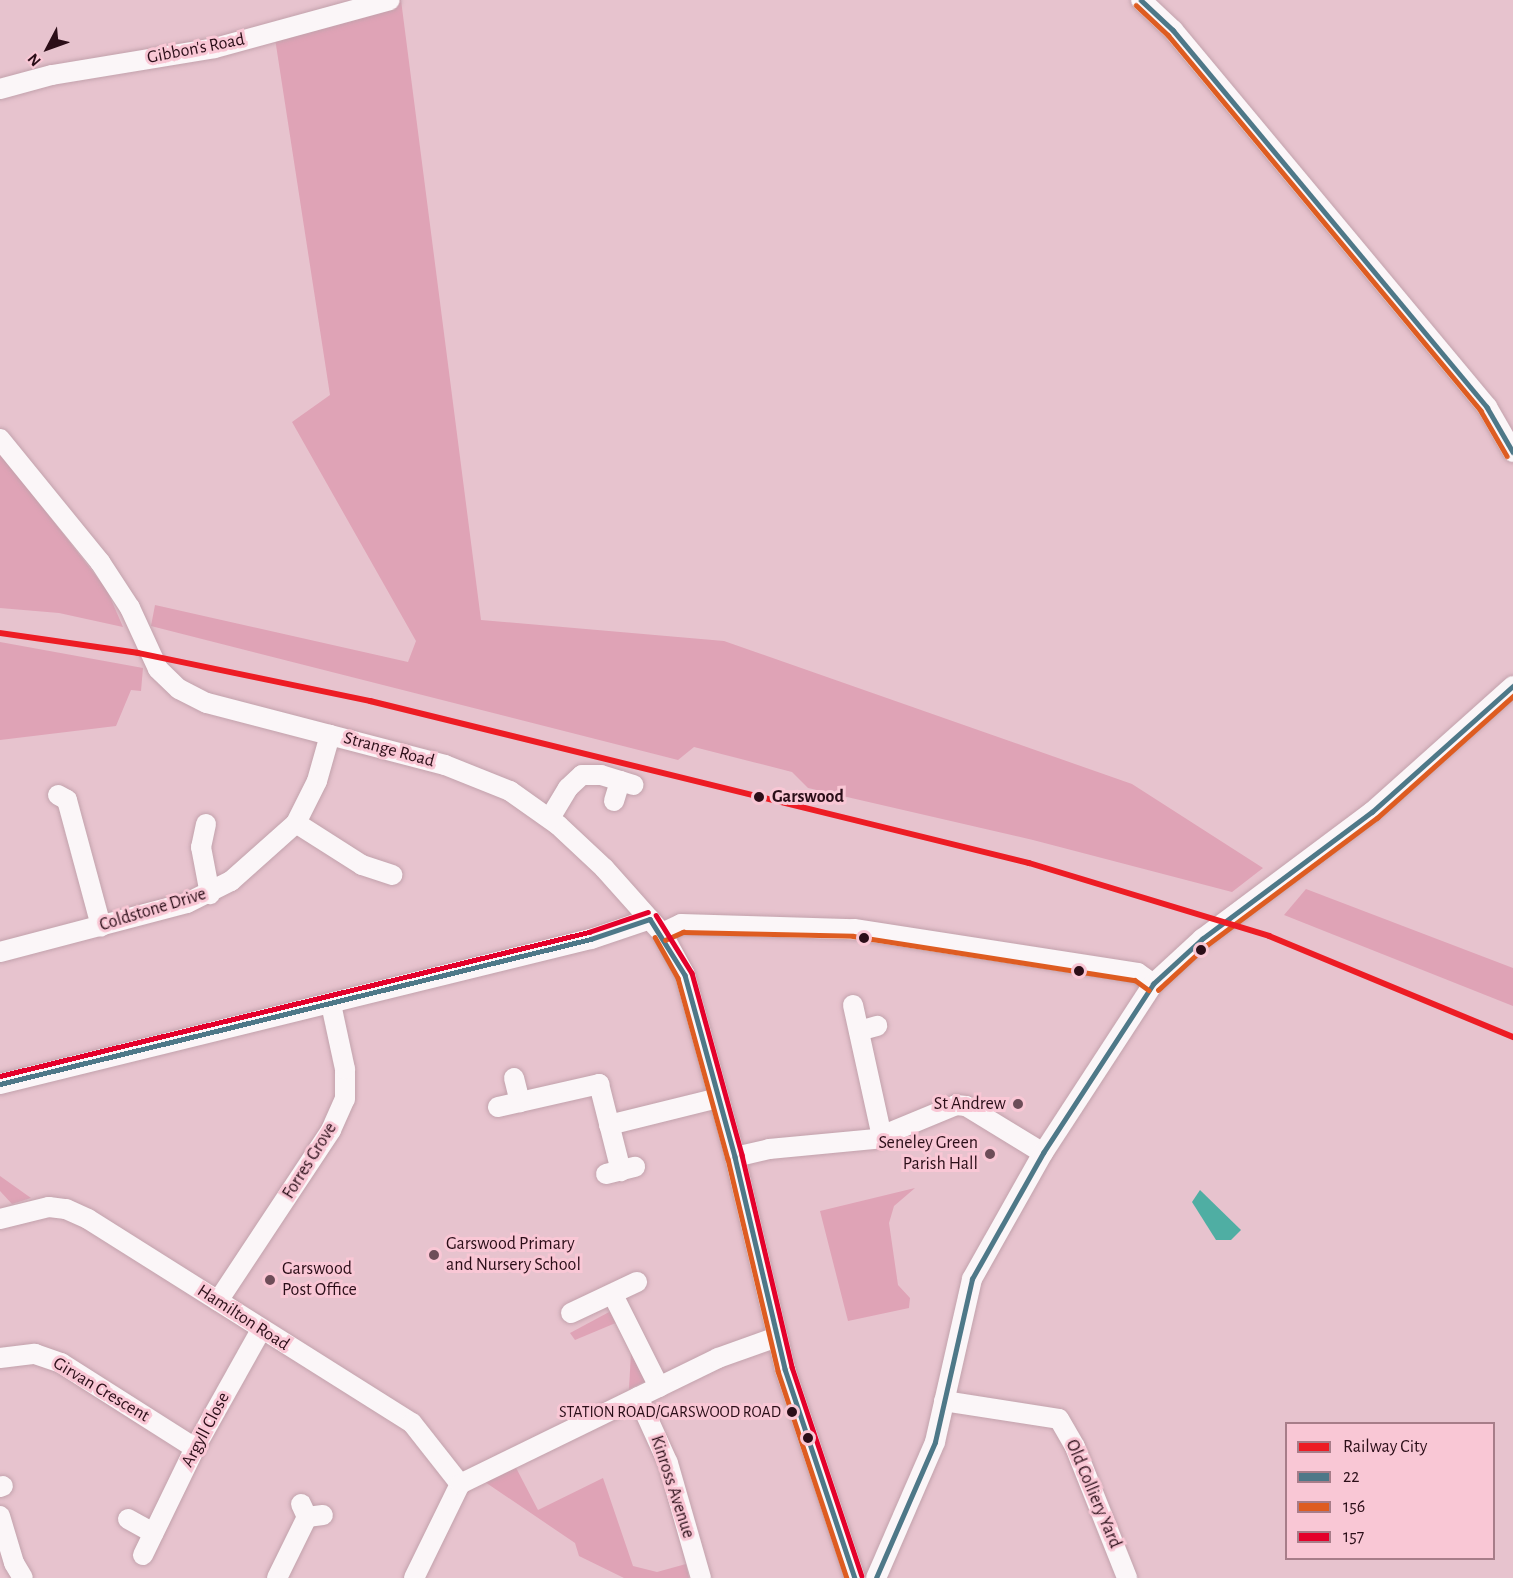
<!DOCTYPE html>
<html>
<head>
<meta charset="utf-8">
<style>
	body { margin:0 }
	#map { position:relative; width:1513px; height:1578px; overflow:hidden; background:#e7c3ce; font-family:"Alegreya Sans",sans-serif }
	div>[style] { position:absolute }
	.green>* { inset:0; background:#dfa3b6 }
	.water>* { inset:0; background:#4faea3 }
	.roads { filter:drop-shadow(0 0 2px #c2a2ac) drop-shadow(0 0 2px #c2a2ac) }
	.minor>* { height:20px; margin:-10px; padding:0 10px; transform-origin:10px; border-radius:10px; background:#fbf6f8 }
	.bus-1>* { height:4.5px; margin:-2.25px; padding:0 2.25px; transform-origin:2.25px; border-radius:2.25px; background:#4e7888 }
	.bus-2>* { height:4.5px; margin:-2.25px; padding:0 2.25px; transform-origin:2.25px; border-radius:2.25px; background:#de5c21 }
	.bus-3>* { height:4.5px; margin:-2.25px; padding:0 2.25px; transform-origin:2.25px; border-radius:2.25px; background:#e4002b }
	.rail-1>* { height:6px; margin:-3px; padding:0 3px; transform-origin:3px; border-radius:3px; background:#ed1c24 }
	.dots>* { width:16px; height:16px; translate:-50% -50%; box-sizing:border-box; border:3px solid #f9c7d5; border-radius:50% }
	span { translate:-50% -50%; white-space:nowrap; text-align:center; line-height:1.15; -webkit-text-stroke:6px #f9c7d5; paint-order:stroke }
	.bus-label { font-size:16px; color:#2b0e18 }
	.right { translate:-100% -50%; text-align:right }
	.street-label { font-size:18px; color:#2b0e18 }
	.stop-label { font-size:18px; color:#2b0e18; font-weight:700 }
	.left { translate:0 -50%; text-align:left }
	.poi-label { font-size:18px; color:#2b0e18 }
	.legend { position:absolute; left:1285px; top:1422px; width:210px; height:138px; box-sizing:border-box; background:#f9c7d5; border:2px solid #a77d89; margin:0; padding:8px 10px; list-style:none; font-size:18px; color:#2b0e18 }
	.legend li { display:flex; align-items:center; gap:12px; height:30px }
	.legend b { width:30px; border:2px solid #a77d89 }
	.north { position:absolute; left:18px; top:18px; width:60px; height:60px; -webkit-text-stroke:4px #f9c7d5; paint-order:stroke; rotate:229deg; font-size:16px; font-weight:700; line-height:24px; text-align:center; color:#2b0e18 }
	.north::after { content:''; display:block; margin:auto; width:21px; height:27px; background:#2b0e18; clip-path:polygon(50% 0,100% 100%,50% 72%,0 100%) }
</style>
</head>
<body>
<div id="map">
	<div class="green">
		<div style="clip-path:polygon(390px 0,401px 0,481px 620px,724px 641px,1132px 784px,1263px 868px,1232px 892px,1033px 840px,808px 788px,792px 772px,694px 747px,678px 760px,151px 626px,155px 605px,408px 662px,416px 641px,292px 422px,330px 395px,274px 32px)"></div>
		<div style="clip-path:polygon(0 453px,107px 590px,123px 627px,59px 613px,0 608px)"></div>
		<div style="clip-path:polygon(0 642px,143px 668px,141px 691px,131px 690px,116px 726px,0 740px)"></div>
		<div style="clip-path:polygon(1306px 889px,1513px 968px,1513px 1006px,1284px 915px)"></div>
		<div style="clip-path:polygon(0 1176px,31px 1198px,12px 1204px,0 1191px)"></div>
		<div style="clip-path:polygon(915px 1188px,894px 1206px,889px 1223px,898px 1285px,910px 1298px,909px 1308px,848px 1321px,820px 1211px)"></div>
		<div style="clip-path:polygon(611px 1311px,618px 1322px,575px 1340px,570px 1333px)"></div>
		<div style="clip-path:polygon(631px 1353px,648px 1380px,629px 1389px)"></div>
		<div style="clip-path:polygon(513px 1462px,538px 1510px,603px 1478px,633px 1566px,657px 1572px,686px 1564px,689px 1578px,624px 1578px,579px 1556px,575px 1543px,485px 1482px)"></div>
	</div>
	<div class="water">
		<div style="clip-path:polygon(1200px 1190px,1241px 1230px,1231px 1240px,1216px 1240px,1192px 1202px)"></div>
	</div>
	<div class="roads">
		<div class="minor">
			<div style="left:1141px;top:0;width:44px;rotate:43.2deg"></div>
			<div style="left:1173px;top:30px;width:491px;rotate:50.2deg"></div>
			<div style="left:1487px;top:407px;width:52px;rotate:60deg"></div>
			<div style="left:0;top:89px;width:54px;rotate:-15.1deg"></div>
			<div style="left:52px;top:75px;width:165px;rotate:-9.4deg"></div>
			<div style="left:215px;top:48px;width:181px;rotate:-15.3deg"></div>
			<div style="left:0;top:439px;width:159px;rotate:50.9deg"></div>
			<div style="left:100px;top:562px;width:55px;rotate:56.9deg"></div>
			<div style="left:130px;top:608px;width:67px;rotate:65.3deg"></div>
			<div style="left:158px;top:669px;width:29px;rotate:44deg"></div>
			<div style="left:179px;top:689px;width:31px;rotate:27deg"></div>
			<div style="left:207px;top:703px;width:246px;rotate:14.6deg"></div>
			<div style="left:445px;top:765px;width:70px;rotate:21.8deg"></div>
			<div style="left:510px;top:791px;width:59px;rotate:35.3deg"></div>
			<div style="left:558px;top:825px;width:63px;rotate:43.1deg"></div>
			<div style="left:604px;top:868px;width:87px;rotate:48.3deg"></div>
			<div style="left:662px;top:933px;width:48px;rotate:61.3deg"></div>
			<div style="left:685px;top:975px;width:189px;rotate:74.6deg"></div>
			<div style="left:735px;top:1157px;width:218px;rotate:76.7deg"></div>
			<div style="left:785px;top:1369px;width:220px;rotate:71.5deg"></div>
			<div style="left:58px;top:795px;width:10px;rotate:29deg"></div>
			<div style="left:67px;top:800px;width:131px;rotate:74.9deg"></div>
			<div style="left:614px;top:801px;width:21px;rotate:-73deg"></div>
			<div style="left:550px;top:818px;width:35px;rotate:-59deg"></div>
			<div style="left:568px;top:788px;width:19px;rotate:-43deg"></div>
			<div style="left:582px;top:775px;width:19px"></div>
			<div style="left:601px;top:775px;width:34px;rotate:17deg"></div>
			<div style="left:296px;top:823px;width:78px;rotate:32.5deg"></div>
			<div style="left:362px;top:865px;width:32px;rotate:18deg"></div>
			<div style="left:206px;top:824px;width:24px;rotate:102deg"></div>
			<div style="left:201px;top:847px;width:48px;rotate:79.2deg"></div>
			<div style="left:662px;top:933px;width:21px;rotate:-25deg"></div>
			<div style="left:681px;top:924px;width:173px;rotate:1.7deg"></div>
			<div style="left:854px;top:929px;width:287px;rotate:8.8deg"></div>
			<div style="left:1138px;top:973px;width:19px;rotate:36deg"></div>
			<div style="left:0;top:952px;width:193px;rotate:-14.7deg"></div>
			<div style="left:187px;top:903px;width:49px;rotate:-26.6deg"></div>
			<div style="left:231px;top:881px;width:87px;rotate:-41.7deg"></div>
			<div style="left:296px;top:823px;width:47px;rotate:-63.4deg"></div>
			<div style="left:317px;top:781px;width:48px;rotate:-74.2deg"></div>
			<div style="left:853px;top:1005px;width:135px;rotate:77.6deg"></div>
			<div style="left:859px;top:1031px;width:19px;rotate:-16deg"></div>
			<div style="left:514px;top:1078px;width:25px;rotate:76deg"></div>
			<div style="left:0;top:1084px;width:609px;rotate:-13.79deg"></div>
			<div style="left:591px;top:939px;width:62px;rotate:-18.7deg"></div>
			<div style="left:498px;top:1107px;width:104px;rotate:-12.8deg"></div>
			<div style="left:599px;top:1084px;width:90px;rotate:75.8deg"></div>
			<div style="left:609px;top:1125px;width:112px;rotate:-13.9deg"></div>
			<div style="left:735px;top:1157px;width:35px;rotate:-13deg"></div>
			<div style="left:769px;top:1149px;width:105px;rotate:-5.4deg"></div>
			<div style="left:874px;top:1139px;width:89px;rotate:-22.5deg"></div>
			<div style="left:956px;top:1105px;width:10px;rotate:6deg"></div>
			<div style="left:966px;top:1106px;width:90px;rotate:31.4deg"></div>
			<div style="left:606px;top:1174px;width:30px;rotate:-14deg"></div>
			<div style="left:0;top:1219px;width:50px;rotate:-13.8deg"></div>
			<div style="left:49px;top:1207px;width:17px;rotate:7deg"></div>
			<div style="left:66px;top:1209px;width:24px;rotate:24deg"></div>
			<div style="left:88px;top:1219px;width:383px;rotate:32.2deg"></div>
			<div style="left:412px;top:1423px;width:78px;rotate:51.8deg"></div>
			<div style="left:613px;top:1295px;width:103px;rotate:63.4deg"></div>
			<div style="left:218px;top:1301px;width:205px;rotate:-56.5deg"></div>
			<div style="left:331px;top:1130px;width:34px;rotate:-66deg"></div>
			<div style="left:345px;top:1099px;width:30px;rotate:-90deg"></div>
			<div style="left:345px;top:1069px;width:66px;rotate:-102.2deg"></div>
			<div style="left:571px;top:1313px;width:73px;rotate:-25.2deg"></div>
			<div style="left:0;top:1358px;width:35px;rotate:-7deg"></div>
			<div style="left:35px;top:1354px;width:28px;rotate:19deg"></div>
			<div style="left:61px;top:1363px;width:159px;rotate:32.4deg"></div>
			<div style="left:638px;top:1397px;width:72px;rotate:65.6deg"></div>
			<div style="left:668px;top:1463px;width:120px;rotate:74deg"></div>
			<div style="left:944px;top:1401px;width:116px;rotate:8.9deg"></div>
			<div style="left:1059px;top:1419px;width:32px;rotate:60deg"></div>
			<div style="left:1075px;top:1447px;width:141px;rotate:68.3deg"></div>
			<div style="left:0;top:1487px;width:3px;rotate:-18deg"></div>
			<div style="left:301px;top:1504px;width:14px;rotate:65deg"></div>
			<div style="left:307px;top:1517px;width:16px;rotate:-7deg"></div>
			<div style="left:0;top:1516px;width:49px;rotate:73.4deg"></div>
			<div style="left:14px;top:1563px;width:17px;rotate:59deg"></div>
			<div style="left:128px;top:1519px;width:29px;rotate:29deg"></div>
			<div style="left:143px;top:1555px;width:119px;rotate:-64.1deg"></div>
			<div style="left:195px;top:1448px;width:135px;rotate:-60.8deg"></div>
			<div style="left:277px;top:1578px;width:68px;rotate:-63.8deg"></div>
			<div style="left:414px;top:1578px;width:105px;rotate:-63.9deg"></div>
			<div style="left:460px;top:1484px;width:287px;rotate:-26deg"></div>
			<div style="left:718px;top:1358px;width:63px;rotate:-19.6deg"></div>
			<div style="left:876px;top:1578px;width:148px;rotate:-66.5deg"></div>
			<div style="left:935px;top:1442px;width:167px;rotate:-77.2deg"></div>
			<div style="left:972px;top:1279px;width:145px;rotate:-60.6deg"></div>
			<div style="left:1043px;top:1153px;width:202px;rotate:-56.9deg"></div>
			<div style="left:1153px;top:984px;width:67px;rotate:-42.6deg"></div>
			<div style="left:1202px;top:939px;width:212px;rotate:-36.8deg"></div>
			<div style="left:1372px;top:812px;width:189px;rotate:-41.8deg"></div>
		</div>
	</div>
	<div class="bus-1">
		<div style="left:1141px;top:0;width:44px;rotate:43.2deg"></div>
		<div style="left:1173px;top:30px;width:491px;rotate:50.2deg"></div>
		<div style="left:1487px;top:407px;width:52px;rotate:60deg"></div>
		<div style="left:650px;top:919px;width:66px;rotate:58deg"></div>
		<div style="left:685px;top:975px;width:189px;rotate:74.6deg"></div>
		<div style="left:735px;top:1157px;width:218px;rotate:76.7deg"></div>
		<div style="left:785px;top:1369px;width:220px;rotate:71.5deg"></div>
		<div style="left:0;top:1084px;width:609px;rotate:-13.79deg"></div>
		<div style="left:591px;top:939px;width:62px;rotate:-18.7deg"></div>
		<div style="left:876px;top:1578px;width:148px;rotate:-66.5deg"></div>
		<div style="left:935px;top:1442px;width:167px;rotate:-77.2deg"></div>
		<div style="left:972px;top:1279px;width:145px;rotate:-60.6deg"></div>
		<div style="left:1043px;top:1153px;width:202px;rotate:-56.9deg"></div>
		<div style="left:1153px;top:984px;width:67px;rotate:-42.6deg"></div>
		<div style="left:1202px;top:939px;width:212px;rotate:-36.8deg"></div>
		<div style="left:1372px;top:812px;width:189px;rotate:-41.8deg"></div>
	</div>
	<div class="bus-2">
		<div style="left:1136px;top:5px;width:44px;rotate:43.2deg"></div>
		<div style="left:1168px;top:35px;width:489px;rotate:50.2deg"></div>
		<div style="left:1481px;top:411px;width:52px;rotate:60deg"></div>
		<div style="left:655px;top:937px;width:47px;rotate:60.7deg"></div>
		<div style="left:678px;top:978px;width:188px;rotate:74.6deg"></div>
		<div style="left:728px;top:1159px;width:218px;rotate:76.7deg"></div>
		<div style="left:778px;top:1371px;width:218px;rotate:71.6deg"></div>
		<div style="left:665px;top:940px;width:20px;rotate:-24deg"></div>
		<div style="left:683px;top:932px;width:170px;rotate:1.3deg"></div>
		<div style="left:853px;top:936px;width:285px;rotate:8.9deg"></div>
		<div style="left:1135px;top:980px;width:17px;rotate:36deg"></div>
		<div style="left:1158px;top:990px;width:67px;rotate:-42.6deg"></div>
		<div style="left:1207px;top:945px;width:212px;rotate:-36.8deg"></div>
		<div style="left:1377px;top:818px;width:183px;rotate:-41.9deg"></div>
	</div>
	<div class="bus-3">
		<div style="left:656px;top:915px;width:68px;rotate:58.2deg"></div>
		<div style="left:692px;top:973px;width:189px;rotate:74.6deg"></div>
		<div style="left:742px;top:1155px;width:218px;rotate:76.7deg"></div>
		<div style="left:792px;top:1367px;width:220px;rotate:71.5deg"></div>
		<div style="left:0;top:1076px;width:606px;rotate:-13.74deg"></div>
		<div style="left:589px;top:932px;width:62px;rotate:-18.7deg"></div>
	</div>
	<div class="rail-1">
		<div style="left:0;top:633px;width:139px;rotate:8.2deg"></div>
		<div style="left:138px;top:653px;width:237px;rotate:11.7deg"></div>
		<div style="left:370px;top:701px;width:679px;rotate:13.81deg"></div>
		<div style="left:1029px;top:863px;width:251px;rotate:16.9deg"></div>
		<div style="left:1269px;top:936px;width:264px;rotate:22.5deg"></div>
	</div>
	<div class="dots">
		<div style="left:759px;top:797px;background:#2b0e18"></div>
		<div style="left:864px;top:938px;background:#2b0e18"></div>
		<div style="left:1201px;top:950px;background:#2b0e18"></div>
		<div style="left:1079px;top:971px;background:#2b0e18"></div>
		<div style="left:1018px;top:1104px;background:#6d4d58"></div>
		<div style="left:990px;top:1154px;background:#6d4d58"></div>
		<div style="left:434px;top:1255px;background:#6d4d58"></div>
		<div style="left:270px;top:1280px;background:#6d4d58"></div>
		<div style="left:792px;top:1412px;background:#2b0e18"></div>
		<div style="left:808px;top:1438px;background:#2b0e18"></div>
	</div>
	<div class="bus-label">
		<span class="right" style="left:781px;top:1412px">STATION ROAD/GARSWOOD ROAD</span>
	</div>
	<div class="street-label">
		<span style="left:196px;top:49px;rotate:-11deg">Gibbon's Road</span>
		<span style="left:389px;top:750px;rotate:15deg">Strange Road</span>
		<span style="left:153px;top:910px;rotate:-17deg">Coldstone Drive</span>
		<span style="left:310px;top:1161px;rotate:-58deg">Forres Grove</span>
		<span style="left:243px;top:1318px;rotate:33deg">Hamilton Road</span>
		<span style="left:101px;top:1390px;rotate:31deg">Girvan Crescent</span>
		<span style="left:206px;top:1430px;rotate:-62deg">Argyll Close</span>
		<span style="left:672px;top:1487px;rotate:72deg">Kinross Avenue</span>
		<span style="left:1093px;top:1494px;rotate:67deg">Old Colliery Yard</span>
	</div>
	<div class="stop-label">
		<span class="left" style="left:772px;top:797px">Garswood</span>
	</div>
	<div class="poi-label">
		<span class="right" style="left:1006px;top:1104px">St Andrew</span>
		<span class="right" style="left:978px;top:1154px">Seneley Green<br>Parish Hall</span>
		<span class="left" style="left:446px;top:1255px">Garswood Primary<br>and Nursery School</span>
		<span class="left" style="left:282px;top:1280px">Garswood<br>Post Office</span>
	</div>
	<ul class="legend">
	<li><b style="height:8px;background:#ed1c24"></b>Railway City</li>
	<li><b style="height:8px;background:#4e7888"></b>22</li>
	<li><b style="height:8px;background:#de5c21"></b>156</li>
	<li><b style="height:8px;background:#e4002b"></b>157</li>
	</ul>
	<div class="north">N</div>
</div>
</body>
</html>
